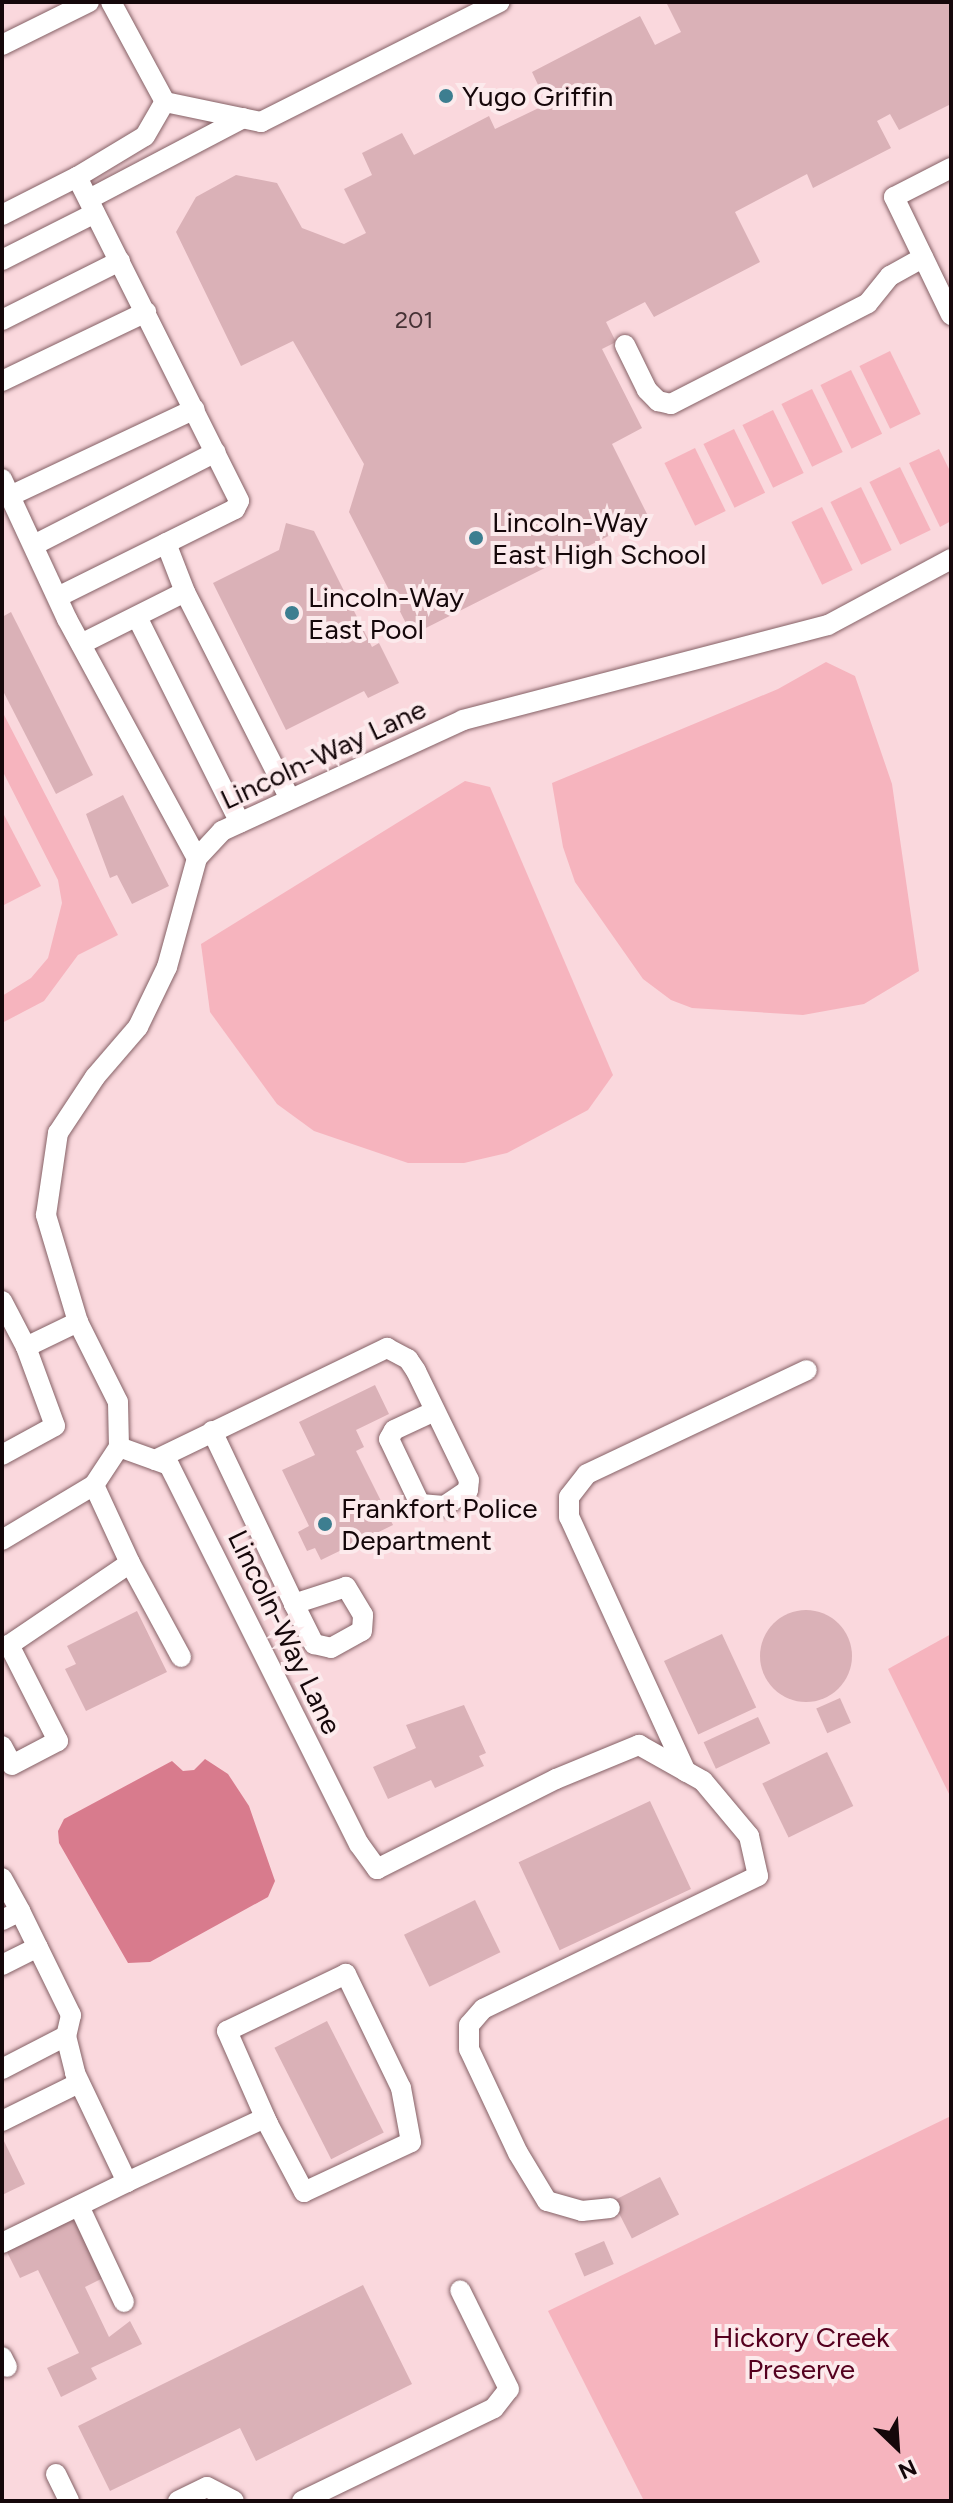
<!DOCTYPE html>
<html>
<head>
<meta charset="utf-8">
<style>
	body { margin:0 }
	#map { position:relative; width:953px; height:2503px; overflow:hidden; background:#fad8dd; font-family:Figtree,sans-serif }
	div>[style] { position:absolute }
	.green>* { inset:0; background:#f6b4be; transform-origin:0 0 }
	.water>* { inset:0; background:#d87b8d }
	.building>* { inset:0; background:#dab1b7; transform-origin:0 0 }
	.round { border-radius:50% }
	.roads { filter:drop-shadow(0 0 2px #856166) drop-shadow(0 0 2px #856166) }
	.minor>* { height:20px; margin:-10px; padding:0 10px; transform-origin:10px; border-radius:10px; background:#fff }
	.dots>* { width:22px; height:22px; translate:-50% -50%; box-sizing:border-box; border:4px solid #fceaec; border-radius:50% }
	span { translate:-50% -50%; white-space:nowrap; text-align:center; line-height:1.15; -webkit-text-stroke:8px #fceaec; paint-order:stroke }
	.number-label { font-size:24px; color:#463235 }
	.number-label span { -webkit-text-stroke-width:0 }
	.poi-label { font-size:28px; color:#15070a }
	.left { translate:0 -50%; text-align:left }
	.street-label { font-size:28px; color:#15070a }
	.park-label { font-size:28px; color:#55001f }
	.frame { position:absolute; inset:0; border:4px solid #15070a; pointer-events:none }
	.north { position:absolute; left:857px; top:2407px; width:80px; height:80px; -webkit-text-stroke:6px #fceaec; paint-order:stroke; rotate:155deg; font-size:22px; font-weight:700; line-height:32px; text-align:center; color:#15070a }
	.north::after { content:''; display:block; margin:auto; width:28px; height:36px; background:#15070a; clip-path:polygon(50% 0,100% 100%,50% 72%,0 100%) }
</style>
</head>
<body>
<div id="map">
	<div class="green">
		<div style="left:890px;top:351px;width:70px;height:34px;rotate:64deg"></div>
		<div style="left:851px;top:370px;width:71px;height:34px;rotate:64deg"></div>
		<div style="left:812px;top:389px;width:70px;height:34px;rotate:64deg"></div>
		<div style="left:773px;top:410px;width:70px;height:34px;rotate:64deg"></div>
		<div style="left:734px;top:429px;width:71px;height:34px;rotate:64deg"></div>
		<div style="left:695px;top:448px;width:70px;height:34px;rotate:64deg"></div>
		<div style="clip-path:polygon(939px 449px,951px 473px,951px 521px,940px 527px,909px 463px)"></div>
		<div style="left:900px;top:467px;width:70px;height:34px;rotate:64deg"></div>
		<div style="left:861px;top:487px;width:70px;height:34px;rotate:64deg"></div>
		<div style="left:822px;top:507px;width:70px;height:34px;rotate:64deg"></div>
		<div style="clip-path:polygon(826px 662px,855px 676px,892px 784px,919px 971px,864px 1004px,803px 1015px,692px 1008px,671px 1000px,643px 979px,575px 882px,563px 847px,552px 783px,778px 689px)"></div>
		<div style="clip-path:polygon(2px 711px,118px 935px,78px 955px,44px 1001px,2px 1023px,2px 996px,31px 978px,48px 958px,62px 903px,58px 880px,2px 770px)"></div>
		<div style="clip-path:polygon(465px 781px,490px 787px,613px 1075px,588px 1110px,507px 1153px,464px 1163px,408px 1163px,314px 1131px,277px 1104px,210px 1012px,201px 944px)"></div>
		<div style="clip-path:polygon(2px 811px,41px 886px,2px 906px)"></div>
		<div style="clip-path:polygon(951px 1634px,951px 1798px,888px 1669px)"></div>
		<div style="clip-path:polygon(951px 2116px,951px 2501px,644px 2501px,548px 2311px)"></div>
	</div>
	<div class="water">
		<div style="clip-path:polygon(205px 1759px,228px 1774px,249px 1806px,275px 1881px,268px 1897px,150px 1962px,128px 1963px,59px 1843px,58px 1831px,64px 1819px,172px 1761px,183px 1771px,194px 1770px)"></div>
	</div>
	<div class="building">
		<div style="clip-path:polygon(666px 2px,951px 2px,951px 104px,899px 130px,890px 114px,877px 121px,891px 148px,813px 188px,807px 174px,735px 212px,760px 262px,654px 317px,645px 302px,606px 322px,616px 342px,602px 349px,642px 428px,612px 444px,648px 516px,412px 635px,349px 512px,364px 464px,293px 341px,241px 366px,176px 232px,196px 197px,236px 175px,277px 183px,302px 228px,344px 244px,366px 233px,344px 189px,372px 175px,362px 153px,402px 133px,414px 155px,489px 116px,495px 129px,547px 104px,532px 72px,640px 16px,655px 45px,681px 32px)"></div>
		<div style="clip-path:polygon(286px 523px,314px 531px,372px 647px,379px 643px,399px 683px,368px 698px,364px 691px,286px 730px,213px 583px,279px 550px)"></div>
		<div style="clip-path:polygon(11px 612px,93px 775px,56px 794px,2px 689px,2px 617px)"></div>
		<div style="clip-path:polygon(123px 795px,169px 886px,132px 904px,117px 875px,110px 878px,86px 814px)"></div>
		<div style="clip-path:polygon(375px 1385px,389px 1414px,356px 1430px,364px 1447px,356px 1451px,393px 1525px,321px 1560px,315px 1548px,307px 1551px,298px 1532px,309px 1526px,282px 1470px,315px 1455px,299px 1422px)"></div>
		<div class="round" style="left:760px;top:1610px;width:92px;height:92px"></div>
		<div style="clip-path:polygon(137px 1611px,167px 1672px,86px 1711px,65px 1669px,76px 1664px,67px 1646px)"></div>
		<div style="left:722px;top:1634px;width:81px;height:64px;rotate:65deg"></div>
		<div style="left:840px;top:1698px;width:27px;height:26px;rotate:66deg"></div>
		<div style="clip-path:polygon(464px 1705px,486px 1753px,479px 1756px,484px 1766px,435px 1788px,431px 1780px,388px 1799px,373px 1767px,416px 1748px,406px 1725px)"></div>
		<div style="left:758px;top:1717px;width:29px;height:60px;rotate:65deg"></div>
		<div style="left:827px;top:1752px;width:60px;height:72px;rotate:64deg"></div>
		<div style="left:650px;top:1801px;width:97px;height:145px;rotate:65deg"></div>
		<div style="left:475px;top:1900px;width:58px;height:79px;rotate:64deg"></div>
		<div style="left:327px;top:2021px;width:125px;height:59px;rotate:63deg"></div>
		<div style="clip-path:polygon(2px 2137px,25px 2184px,2px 2195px)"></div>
		<div style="left:660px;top:2177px;width:42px;height:53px;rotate:63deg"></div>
		<div style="clip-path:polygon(74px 2217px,103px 2278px,85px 2287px,109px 2337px,130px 2321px,142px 2344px,91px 2368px,97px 2379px,61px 2397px,47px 2368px,79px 2353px,38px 2270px,20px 2278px,6px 2250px)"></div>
		<div style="left:604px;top:2241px;width:25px;height:32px;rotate:67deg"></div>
		<div style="clip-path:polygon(363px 2285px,412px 2384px,256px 2461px,240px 2428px,110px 2491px,78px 2426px)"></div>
	</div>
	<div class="roads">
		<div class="minor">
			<div style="left:111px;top:2px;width:114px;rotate:61.6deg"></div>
			<div style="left:165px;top:102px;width:98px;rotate:11.8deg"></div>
			<div style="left:261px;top:122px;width:267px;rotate:-26.7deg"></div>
			<div style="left:2px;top:45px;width:97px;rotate:-26.3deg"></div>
			<div style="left:951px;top:168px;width:64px;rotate:153deg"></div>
			<div style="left:894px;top:197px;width:131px;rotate:64.2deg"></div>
			<div style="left:77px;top:177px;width:79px;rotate:-31.1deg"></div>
			<div style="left:145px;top:136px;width:39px;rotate:-60deg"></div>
			<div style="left:89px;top:199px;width:174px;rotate:-27.7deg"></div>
			<div style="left:2px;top:215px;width:84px;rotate:-26.9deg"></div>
			<div style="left:77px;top:177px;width:362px;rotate:63.4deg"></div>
			<div style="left:239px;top:501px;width:9px;rotate:117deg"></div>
			<div style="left:235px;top:509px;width:198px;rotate:153.6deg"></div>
			<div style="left:2px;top:260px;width:104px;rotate:-26.8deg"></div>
			<div style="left:2px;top:320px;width:132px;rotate:-26.6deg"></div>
			<div style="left:625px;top:345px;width:50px;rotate:63.9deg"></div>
			<div style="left:647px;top:390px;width:16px;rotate:45deg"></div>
			<div style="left:658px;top:401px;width:13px;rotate:13deg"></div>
			<div style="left:671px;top:404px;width:221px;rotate:-27.1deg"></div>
			<div style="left:868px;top:303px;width:35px;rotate:-51deg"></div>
			<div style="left:890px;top:276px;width:38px;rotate:-29deg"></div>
			<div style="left:2px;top:381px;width:160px;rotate:-25.6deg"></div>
			<div style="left:2px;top:479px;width:154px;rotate:65.1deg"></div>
			<div style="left:67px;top:619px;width:272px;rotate:61.5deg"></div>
			<div style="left:10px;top:496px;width:204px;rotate:-25.2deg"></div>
			<div style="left:166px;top:543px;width:53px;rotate:68.8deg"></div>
			<div style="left:185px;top:592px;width:232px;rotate:63.1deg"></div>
			<div style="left:34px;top:545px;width:204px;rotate:-27.1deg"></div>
			<div style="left:137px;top:617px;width:230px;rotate:63.4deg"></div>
			<div style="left:81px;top:644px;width:116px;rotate:-26.6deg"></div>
			<div style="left:2px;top:1301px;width:52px;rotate:62.4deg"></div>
			<div style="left:26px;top:1347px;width:84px;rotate:69.8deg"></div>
			<div style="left:55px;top:1426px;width:60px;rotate:151.3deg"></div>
			<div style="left:26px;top:1347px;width:58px;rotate:-25.7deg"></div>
			<div style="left:212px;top:1431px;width:191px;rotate:64.6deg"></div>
			<div style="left:294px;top:1604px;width:45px;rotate:63.4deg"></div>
			<div style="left:314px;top:1644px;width:17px;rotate:13deg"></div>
			<div style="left:331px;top:1648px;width:35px;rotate:-29deg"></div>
			<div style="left:362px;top:1631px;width:16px;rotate:-86deg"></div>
			<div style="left:363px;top:1615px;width:33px;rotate:-121deg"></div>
			<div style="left:346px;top:1587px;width:55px;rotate:161.9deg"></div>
			<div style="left:119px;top:1447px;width:53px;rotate:19.8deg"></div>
			<div style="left:169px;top:1465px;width:424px;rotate:63.4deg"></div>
			<div style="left:359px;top:1844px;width:31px;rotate:54deg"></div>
			<div style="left:377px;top:1869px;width:200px;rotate:-26.7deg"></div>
			<div style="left:556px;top:1779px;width:90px;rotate:-22.3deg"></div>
			<div style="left:639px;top:1745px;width:73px;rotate:29.4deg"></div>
			<div style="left:703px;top:1781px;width:72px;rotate:50.1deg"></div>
			<div style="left:749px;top:1836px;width:41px;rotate:77.3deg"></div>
			<div style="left:758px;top:1876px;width:305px;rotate:154.2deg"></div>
			<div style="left:483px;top:2009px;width:21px;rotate:131deg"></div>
			<div style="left:469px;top:2025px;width:24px;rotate:90deg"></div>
			<div style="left:469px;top:2049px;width:115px;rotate:64.8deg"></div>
			<div style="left:518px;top:2153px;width:56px;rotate:58.9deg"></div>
			<div style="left:547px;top:2201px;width:36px;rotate:16deg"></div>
			<div style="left:582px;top:2211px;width:28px;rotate:-6deg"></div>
			<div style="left:155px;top:1460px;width:258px;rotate:-25.8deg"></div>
			<div style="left:387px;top:1348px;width:24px;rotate:28deg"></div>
			<div style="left:408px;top:1359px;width:14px;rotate:56deg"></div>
			<div style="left:416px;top:1371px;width:121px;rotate:64.1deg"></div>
			<div style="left:469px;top:1480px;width:10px;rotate:96deg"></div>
			<div style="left:468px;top:1490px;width:29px;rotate:146deg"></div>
			<div style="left:444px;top:1506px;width:24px;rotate:-175deg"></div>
			<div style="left:420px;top:1504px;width:72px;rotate:-115.5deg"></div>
			<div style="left:389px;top:1439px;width:10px;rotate:-61deg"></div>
			<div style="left:394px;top:1430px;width:45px;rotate:-24.9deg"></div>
			<div style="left:2px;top:1540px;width:107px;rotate:-30.9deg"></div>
			<div style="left:94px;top:1485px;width:45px;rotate:-56.7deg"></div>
			<div style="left:119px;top:1447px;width:45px;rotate:-91.3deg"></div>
			<div style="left:118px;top:1402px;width:89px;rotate:-116.6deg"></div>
			<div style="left:78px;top:1322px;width:112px;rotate:-106.7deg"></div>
			<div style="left:46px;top:1215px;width:83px;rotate:-81.7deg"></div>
			<div style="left:58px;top:1133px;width:67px;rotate:-56.5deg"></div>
			<div style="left:95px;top:1077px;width:66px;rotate:-49.3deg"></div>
			<div style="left:138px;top:1027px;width:67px;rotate:-64.2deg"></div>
			<div style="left:167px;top:967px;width:113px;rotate:-74.6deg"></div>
			<div style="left:197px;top:858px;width:37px;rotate:-47deg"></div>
			<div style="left:222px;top:831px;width:265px;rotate:-24.7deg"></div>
			<div style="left:463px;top:720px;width:377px;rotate:-14.6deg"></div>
			<div style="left:828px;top:625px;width:140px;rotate:-28.2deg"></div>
			<div style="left:130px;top:1563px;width:107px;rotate:61.5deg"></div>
			<div style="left:2px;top:1746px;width:21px;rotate:62deg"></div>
			<div style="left:12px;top:1765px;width:52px;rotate:-27.6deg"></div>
			<div style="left:58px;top:1741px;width:108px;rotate:-117deg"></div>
			<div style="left:9px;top:1645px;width:146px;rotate:-34.1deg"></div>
			<div style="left:130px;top:1563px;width:86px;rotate:-114.8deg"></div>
			<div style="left:686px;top:1772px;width:281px;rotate:-114.6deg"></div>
			<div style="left:569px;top:1517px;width:20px;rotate:-90deg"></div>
			<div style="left:569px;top:1497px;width:29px;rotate:-52deg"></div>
			<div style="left:587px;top:1474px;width:243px;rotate:-25.3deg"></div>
			<div style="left:2px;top:1878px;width:38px;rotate:61deg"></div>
			<div style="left:20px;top:1911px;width:20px;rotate:153deg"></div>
			<div style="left:20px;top:1911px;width:116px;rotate:63.9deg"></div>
			<div style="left:71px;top:2015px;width:22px;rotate:103deg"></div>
			<div style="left:2px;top:1965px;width:40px;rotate:-26.6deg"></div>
			<div style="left:2px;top:2069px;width:72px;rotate:-27.3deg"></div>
			<div style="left:66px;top:2036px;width:38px;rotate:76deg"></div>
			<div style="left:75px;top:2073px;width:121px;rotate:64.5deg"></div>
			<div style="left:127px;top:2182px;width:139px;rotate:154deg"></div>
			<div style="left:2px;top:2121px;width:86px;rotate:-26.3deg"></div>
			<div style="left:127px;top:2182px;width:152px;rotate:-24.9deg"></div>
			<div style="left:265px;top:2118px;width:7px;rotate:63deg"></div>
			<div style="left:268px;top:2124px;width:77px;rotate:62.1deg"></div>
			<div style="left:304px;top:2192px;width:118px;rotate:-25deg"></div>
			<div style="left:411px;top:2142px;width:55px;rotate:-100.5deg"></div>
			<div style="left:401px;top:2088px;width:127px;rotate:-115.8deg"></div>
			<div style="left:346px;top:1974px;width:132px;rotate:154.4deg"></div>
			<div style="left:227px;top:2031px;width:102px;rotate:66.2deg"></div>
			<div style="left:79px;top:2206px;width:106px;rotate:64.9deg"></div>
			<div style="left:2px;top:2357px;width:11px;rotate:63deg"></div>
			<div style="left:56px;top:2474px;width:30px;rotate:64deg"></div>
			<div style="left:178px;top:2501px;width:32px;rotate:-26deg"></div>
			<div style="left:207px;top:2487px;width:30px;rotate:27deg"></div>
			<div style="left:302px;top:2501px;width:213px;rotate:-25.8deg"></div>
			<div style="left:494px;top:2408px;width:24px;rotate:-52deg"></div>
			<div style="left:509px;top:2389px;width:110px;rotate:-116.3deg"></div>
		</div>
	</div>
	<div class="dots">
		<div style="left:446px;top:96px;background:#3d7e90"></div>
		<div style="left:476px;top:538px;background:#3d7e90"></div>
		<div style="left:292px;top:613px;background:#3d7e90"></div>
		<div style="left:325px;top:1524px;background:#3d7e90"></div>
	</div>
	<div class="number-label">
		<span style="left:414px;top:320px">201</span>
	</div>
	<div class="poi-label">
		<span class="left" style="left:462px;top:96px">Yugo Griffin</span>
		<span class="left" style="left:492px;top:538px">Lincoln-Way<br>East High School</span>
		<span class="left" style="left:308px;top:613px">Lincoln-Way<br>East Pool</span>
		<span class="left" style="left:341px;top:1524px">Frankfort Police<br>Department</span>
	</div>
	<div class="street-label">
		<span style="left:323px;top:754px;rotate:-25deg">Lincoln-Way Lane</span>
		<span style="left:285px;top:1632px;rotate:64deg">Lincoln-Way Lane</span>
	</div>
	<div class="park-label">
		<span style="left:801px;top:2353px">Hickory Creek<br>Preserve</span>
	</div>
	<div class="frame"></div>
	<div class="north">N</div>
</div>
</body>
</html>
